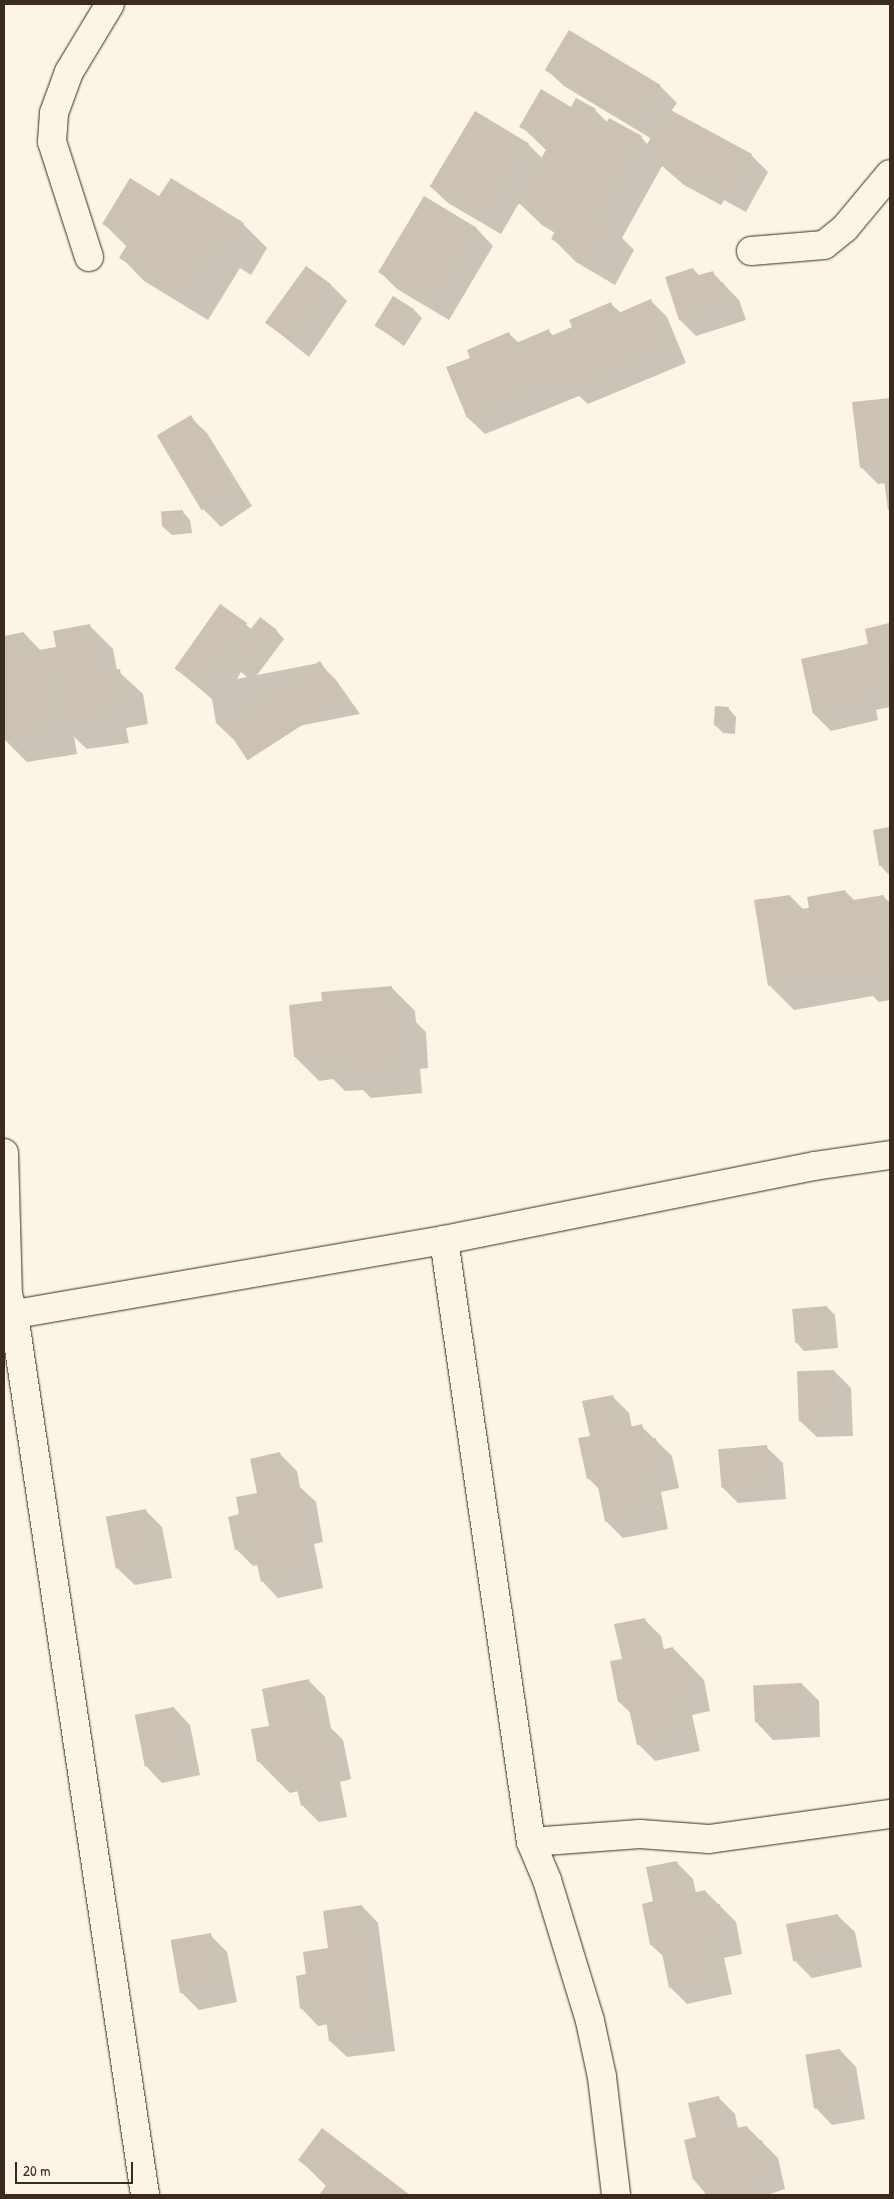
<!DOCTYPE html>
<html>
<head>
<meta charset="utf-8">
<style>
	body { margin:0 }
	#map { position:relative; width:894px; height:2199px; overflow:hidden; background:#fcf5e5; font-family:"Patrick Hand",sans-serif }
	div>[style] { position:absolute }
	.shadow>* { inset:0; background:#0003 }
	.building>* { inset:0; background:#ccc2b3; transform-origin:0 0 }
	.roads { filter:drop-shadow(0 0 1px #3b2a1e) drop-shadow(0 0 1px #3b2a1e) }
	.minor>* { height:28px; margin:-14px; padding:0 14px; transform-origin:14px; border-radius:14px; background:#fcf5e5 }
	span { translate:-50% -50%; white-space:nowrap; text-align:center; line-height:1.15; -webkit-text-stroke:4px #fcf5e5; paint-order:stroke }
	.frame { position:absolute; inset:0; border:5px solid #3b2a1e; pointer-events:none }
	.scale { position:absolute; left:15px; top:2162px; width:118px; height:22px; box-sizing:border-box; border:2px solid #3b2a1e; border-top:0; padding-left:6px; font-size:15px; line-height:18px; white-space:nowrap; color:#3b2a1e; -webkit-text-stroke:4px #fcf5e5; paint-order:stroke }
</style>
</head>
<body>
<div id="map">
	<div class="shadow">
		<div style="clip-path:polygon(547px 70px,660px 86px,677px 103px,671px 111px,751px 155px,768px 172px,746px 212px,724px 200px,721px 205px,684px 185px,662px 166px,622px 238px,634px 250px,615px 285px,576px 262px,552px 238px,555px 233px,542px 225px,519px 203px,501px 234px,448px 203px,431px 187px,528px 144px,542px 158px,547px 151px,521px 126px,572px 108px,595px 110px,608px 123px,641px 137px,648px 145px,652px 139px,564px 86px)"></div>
		<div style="clip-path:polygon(160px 198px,243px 224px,267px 248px,251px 275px,240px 268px,208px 320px,144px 281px,121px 257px,127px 247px,104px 224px)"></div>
		<div style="clip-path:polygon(424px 198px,477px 229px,493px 246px,449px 320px,397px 289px,380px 272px)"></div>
		<div style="clip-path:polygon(693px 269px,700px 276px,712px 272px,739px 300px,746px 320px,696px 336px,680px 320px)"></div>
		<div style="clip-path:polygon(330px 284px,347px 301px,309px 357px,268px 324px)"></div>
		<div style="clip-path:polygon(651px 301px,667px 317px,686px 363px,588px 404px,579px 396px,485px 434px,468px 418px,448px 368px,472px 358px,509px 334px,519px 343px,548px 331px,554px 336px,574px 328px,611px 304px,621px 313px)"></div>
		<div style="clip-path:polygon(414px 310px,422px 318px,404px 346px,376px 325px)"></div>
		<div style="clip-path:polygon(890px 399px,890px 510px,886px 483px,878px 484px,861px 467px,853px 404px)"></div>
		<div style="clip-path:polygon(190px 417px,207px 433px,252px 506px,221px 527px,204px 510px)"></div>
		<div style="clip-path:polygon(182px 511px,190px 520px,192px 533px,172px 535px,163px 527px)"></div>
		<div style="clip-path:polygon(evenodd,220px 605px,253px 630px,276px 630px,284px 639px,257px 675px,319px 663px,336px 680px,360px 714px,233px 739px,216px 723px,212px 699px,175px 668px,220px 605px,241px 672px,247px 677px,237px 679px,241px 672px)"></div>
		<div style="clip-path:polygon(89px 625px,113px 649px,117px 670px,143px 694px,148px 724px,126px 728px,129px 743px,87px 749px,74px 737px,77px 754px,27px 762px,4px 739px,4px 637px,24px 633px,41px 651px,57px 648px)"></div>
		<div style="clip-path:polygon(889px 625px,890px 707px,876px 710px,878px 720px,831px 731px,814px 714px,803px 660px,869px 644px)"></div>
		<div style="clip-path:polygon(728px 708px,736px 717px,735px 734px,723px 733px,714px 724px)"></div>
		<div style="clip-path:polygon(890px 828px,890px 873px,888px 874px,880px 865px,875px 831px)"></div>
		<div style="clip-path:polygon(845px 891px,855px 901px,883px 896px,890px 903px,890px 1000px,879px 1002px,873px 996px,794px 1010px,770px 986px,790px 896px,804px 910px)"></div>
		<div style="clip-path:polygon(391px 987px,415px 1011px,416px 1022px,426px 1032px,428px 1068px,420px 1069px,422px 1093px,371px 1098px,363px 1090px,345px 1091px,333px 1079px,319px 1081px,295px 1057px,323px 1003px)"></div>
		<div style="clip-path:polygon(827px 1307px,835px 1315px,838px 1348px,804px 1351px,796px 1342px)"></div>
		<div style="clip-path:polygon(834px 1371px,851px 1388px,853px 1436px,817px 1437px,800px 1421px)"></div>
		<div style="clip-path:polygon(612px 1396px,629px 1413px,632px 1428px,641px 1426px,672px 1456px,679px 1488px,661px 1492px,668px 1529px,623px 1538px,606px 1521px,600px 1490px,588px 1478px,591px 1437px)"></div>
		<div style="clip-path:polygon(766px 1447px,783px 1463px,786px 1499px,738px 1503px,721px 1486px)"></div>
		<div style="clip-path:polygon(280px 1454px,297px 1471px,300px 1487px,316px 1502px,323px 1542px,314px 1544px,323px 1588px,278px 1598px,262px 1581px,258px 1565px,253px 1566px,236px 1549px,241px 1515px,258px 1494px)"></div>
		<div style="clip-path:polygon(145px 1510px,162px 1527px,172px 1578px,135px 1585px,118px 1569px)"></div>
		<div style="clip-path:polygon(644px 1619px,661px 1636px,664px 1650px,673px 1648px,704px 1680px,710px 1711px,692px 1715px,700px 1751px,655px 1761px,638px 1744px,632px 1714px,619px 1702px)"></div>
		<div style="clip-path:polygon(308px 1680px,325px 1697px,331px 1728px,343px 1740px,351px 1779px,340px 1782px,347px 1817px,319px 1822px,302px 1805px,299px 1791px,290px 1793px,259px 1762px,252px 1730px,270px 1727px)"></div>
		<div style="clip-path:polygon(802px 1684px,819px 1701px,820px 1737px,773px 1740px,757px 1723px)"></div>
		<div style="clip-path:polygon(174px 1708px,190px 1725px,200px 1775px,162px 1783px,146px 1766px)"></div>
		<div style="clip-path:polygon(676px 1862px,693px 1879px,696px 1893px,705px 1891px,736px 1922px,742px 1954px,724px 1958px,732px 1994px,687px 2004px,670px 1987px,664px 1957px,651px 1945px,644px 1905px,655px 1902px)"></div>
		<div style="clip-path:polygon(362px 1906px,378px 1923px,395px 2051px,347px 2057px,330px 2041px,328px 2024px,318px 2026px,302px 2009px,297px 1977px,308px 1975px)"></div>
		<div style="clip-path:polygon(838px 1916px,855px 1932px,862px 1967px,812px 1978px,795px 1961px)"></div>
		<div style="clip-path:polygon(210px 1935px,227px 1952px,237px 2002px,199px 2010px,182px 1993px,172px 1942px)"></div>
		<div style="clip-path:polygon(840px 2050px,856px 2067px,865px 2119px,832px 2125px,816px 2108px)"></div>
		<div style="clip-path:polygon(718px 2097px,735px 2114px,738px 2129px,747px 2127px,778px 2158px,785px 2189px,767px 2195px,707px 2195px,694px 2180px,697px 2138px)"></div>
		<div style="clip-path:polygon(322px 2130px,408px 2195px,320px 2195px,327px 2187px,300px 2160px)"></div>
	</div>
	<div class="building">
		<div style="left:569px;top:30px;width:107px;height:47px;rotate:31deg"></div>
		<div style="clip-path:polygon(541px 89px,571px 107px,576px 98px,596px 109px,590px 118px,605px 126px,609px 118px,642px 136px,596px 217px,611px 225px,591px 262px,551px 239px,559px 225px,516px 202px,550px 143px,519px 127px)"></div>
		<div style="clip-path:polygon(667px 108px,752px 154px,729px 196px,707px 184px,704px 189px,666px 168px,668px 163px,644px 150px)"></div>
		<div style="left:475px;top:111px;width:63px;height:88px;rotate:31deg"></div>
		<div style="clip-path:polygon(130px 178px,159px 196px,171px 178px,244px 223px,227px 252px,216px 245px,184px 297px,119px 258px,130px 240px,102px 224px)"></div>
		<div style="left:424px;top:196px;width:62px;height:89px;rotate:31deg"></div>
		<div style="left:306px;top:266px;width:31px;height:70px;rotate:36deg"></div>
		<div style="clip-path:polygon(693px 268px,696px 276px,713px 271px,717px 284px,723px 282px,730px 304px,679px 320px,665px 277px)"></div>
		<div style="left:393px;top:296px;width:25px;height:35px;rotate:32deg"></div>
		<div style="clip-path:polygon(651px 299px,670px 346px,570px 388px,566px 378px,467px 418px,446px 367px,470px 358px,467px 350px,509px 332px,514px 344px,549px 329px,551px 336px,572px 327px,569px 320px,611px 302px,616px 314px)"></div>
		<div style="clip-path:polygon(890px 398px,890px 510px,888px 510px,882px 465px,860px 468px,852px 402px)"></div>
		<div style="left:191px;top:415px;width:87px;height:40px;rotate:59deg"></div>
		<div style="left:183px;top:510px;width:15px;height:22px;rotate:86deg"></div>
		<div style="left:220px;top:604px;width:33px;height:79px;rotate:35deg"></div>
		<div style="left:260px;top:617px;width:21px;height:55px;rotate:37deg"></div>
		<div style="clip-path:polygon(889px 623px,890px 666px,875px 669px,880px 689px,860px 694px,862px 704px,813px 714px,801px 659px,868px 644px,865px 629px)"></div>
		<div style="clip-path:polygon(90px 624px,98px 672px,120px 669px,125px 700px,103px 704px,106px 719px,62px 726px,54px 676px,46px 678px,54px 730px,4px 739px,4px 636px,24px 632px,27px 652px,56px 647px,53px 631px)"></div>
		<div style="left:320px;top:661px;width:44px;height:115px;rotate:57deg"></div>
		<div style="left:715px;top:706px;width:14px;height:19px;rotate:4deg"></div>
		<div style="clip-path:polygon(890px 827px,890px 864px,879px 866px,873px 830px)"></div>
		<div style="clip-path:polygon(845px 890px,847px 901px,884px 895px,890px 936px,890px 973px,853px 979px,852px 972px,768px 986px,754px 900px,790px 895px,793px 910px,809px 908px,807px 897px)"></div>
		<div style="clip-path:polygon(392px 986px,394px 1008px,402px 1006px,405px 1045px,397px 1046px,399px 1069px,346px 1074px,345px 1066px,320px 1068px,315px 1056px,294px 1057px,289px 1005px,322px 1001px,321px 992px)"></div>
		<div style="left:827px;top:1306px;width:34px;height:35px;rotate:85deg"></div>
		<div style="left:834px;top:1370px;width:50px;height:37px;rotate:88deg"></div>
		<div style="clip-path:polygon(613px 1395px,620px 1429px,642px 1424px,645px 1441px,656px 1438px,663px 1472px,645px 1476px,652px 1512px,605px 1522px,596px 1477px,587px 1479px,578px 1438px,590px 1436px,582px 1401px)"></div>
		<div style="left:767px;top:1445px;width:38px;height:49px;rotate:85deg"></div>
		<div style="clip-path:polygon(280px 1452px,287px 1487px,299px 1484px,307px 1525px,298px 1527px,307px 1572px,261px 1582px,253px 1546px,235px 1550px,228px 1517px,239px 1514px,236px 1497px,257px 1493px,250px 1459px)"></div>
		<div style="left:146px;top:1509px;width:53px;height:41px;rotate:79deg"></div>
		<div style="clip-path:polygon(645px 1618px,652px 1652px,673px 1647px,676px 1664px,688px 1662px,694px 1695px,676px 1699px,684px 1735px,637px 1745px,627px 1700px,618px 1702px,610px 1661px,622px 1659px,614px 1624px)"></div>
		<div style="clip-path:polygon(309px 1679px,318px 1724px,327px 1722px,335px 1762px,324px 1765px,331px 1800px,301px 1806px,293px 1772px,272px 1776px,268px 1760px,257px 1762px,251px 1729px,269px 1726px,262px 1689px)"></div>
		<div style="left:802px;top:1683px;width:37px;height:49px;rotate:87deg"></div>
		<div style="left:174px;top:1707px;width:53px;height:40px;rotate:79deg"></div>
		<div style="clip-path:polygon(677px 1861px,684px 1895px,705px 1890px,709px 1906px,720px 1904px,726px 1937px,708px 1941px,716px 1977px,669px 1988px,660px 1943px,650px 1945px,642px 1904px,653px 1901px,646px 1867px)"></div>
		<div style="clip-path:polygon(362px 1905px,379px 2034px,329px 2041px,324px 2006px,300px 2009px,296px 1976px,306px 1974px,303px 1952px,328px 1948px,323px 1911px)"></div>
		<div style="left:838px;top:1914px;width:38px;height:53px;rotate:79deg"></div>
		<div style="left:211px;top:1933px;width:54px;height:41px;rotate:80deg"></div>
		<div style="left:840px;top:2049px;width:55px;height:35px;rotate:81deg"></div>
		<div style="clip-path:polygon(719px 2096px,726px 2130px,747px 2126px,751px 2142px,762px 2140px,769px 2172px,751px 2177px,755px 2195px,705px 2195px,702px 2178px,693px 2180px,684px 2140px,696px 2137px,688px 2103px)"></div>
		<div style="clip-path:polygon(322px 2128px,410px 2195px,319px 2195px,328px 2183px,298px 2160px)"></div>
	</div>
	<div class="roads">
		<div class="minor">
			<div style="left:751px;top:251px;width:73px;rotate:-4.7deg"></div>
			<div style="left:824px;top:245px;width:27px;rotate:-39deg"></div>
			<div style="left:845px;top:228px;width:70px;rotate:-50.2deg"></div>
			<div style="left:89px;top:257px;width:121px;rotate:-107.8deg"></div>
			<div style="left:52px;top:142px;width:29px;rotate:-86deg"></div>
			<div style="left:54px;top:113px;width:44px;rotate:-69.9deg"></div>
			<div style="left:69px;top:72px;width:79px;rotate:-58.9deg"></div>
			<div style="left:4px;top:1153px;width:142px;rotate:88.4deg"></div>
			<div style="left:8px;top:1295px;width:21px;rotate:73deg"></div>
			<div style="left:14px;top:1315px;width:890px;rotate:81.53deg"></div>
			<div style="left:444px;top:1240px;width:608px;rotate:81.78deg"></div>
			<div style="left:531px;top:1842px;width:41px;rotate:67.2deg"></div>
			<div style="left:547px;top:1880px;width:147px;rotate:73deg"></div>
			<div style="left:590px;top:2021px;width:57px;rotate:77.9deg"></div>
			<div style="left:602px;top:2077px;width:119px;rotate:83.2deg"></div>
			<div style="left:4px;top:1316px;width:447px;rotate:-9.8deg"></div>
			<div style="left:444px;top:1240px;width:377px;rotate:-11.3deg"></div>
			<div style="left:814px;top:1166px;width:77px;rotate:-8.2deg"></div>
			<div style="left:531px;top:1842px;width:109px;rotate:-4.2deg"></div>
			<div style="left:640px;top:1834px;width:69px;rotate:4.1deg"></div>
			<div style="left:709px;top:1839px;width:183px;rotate:-7.9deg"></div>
		</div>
	</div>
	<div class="frame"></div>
	<div class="scale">20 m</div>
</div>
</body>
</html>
